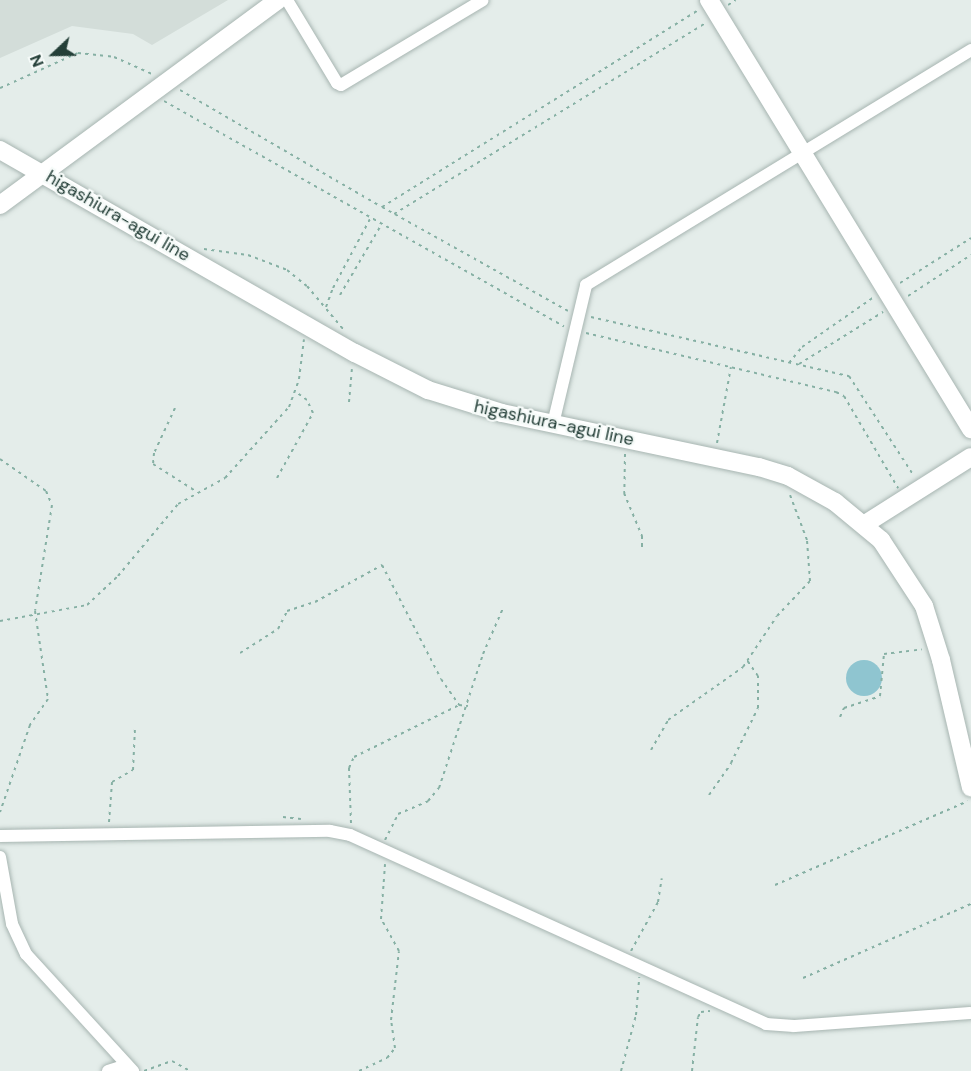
<!DOCTYPE html>
<html>
<head>
<meta charset="utf-8">
<style>
	body { margin:0 }
	#map { position:relative; width:971px; height:1071px; overflow:hidden; background:#e4edea; font-family:"DM Sans",sans-serif }
	div>[style] { position:absolute }
	.built>* { inset:0; background:#d3ddd9 }
	.water>* { inset:0; background:#8fc5d0 }
	.round { border-radius:50% }
	.path>* { height:2px; margin-top:-1px; transform-origin:0; background:repeating-linear-gradient(90deg,#86b0a4 0 3px,transparent 0 7.5px) }
	.roads { filter:drop-shadow(0 0 2px #a7b5b1) drop-shadow(0 0 2px #a7b5b1) }
	.street>* { height:12px; margin:-6px; padding:0 6px; transform-origin:6px; border-radius:6px; background:#fff }
	.secondary>* { height:18px; margin:-9px; padding:0 9px; transform-origin:9px; border-radius:9px; background:#fff }
	span { translate:-50% -50%; white-space:nowrap; text-align:center; line-height:1.15; -webkit-text-stroke:4.5px #f5faf8; paint-order:stroke }
	.street-label { font-size:18px; color:#243f38 }
	.north { position:absolute; left:24px; top:24px; width:60px; height:60px; -webkit-text-stroke:4px #f5faf8; paint-order:stroke; rotate:248deg; font-size:16px; font-weight:700; line-height:24px; text-align:center; color:#243f38 }
	.north::after { content:''; display:block; margin:auto; width:21px; height:27px; background:#243f38; clip-path:polygon(50% 0,100% 100%,50% 72%,0 100%) }
</style>
</head>
<body>
<div id="map">
	<div class="built">
		<div style="clip-path:polygon(0 0,228px 0,152px 45px,133px 34px,72px 26px,0 58px)"></div>
	</div>
	<div class="water">
		<div class="round" style="left:846px;top:660px;width:36px;height:36px"></div>
	</div>
	<div class="path">
		<div style="left:728px;top:5px;width:9px;rotate:-32deg"></div>
		<div style="left:0;top:88px;width:85px;rotate:-24.2deg"></div>
		<div style="left:78px;top:53px;width:36px;rotate:6deg"></div>
		<div style="left:114px;top:57px;width:42px;rotate:24.1deg"></div>
		<div style="left:180px;top:90px;width:233px;rotate:30.1deg"></div>
		<div style="left:382px;top:207px;width:373px;rotate:-31.9deg"></div>
		<div style="left:164px;top:101px;width:459px;rotate:29.4deg"></div>
		<div style="left:382px;top:207px;width:213px;rotate:29.2deg"></div>
		<div style="left:394px;top:214px;width:366px;rotate:-31.5deg"></div>
		<div style="left:204px;top:249px;width:44px;rotate:7.8deg"></div>
		<div style="left:248px;top:255px;width:42px;rotate:21deg"></div>
		<div style="left:287px;top:270px;width:26px;rotate:39deg"></div>
		<div style="left:307px;top:286px;width:56px;rotate:50.1deg"></div>
		<div style="left:900px;top:283px;width:84px;rotate:-32.4deg"></div>
		<div style="left:340px;top:295px;width:81px;rotate:-59.6deg"></div>
		<div style="left:908px;top:296px;width:75px;rotate:-33.1deg"></div>
		<div style="left:326px;top:307px;width:20px;rotate:-70deg"></div>
		<div style="left:333px;top:288px;width:78px;rotate:-61.8deg"></div>
		<div style="left:591px;top:317px;width:265px;rotate:12.9deg"></div>
		<div style="left:849px;top:376px;width:119px;rotate:57deg"></div>
		<div style="left:586px;top:333px;width:257px;rotate:13.3deg"></div>
		<div style="left:836px;top:392px;width:9px;rotate:27deg"></div>
		<div style="left:844px;top:396px;width:107px;rotate:59.6deg"></div>
		<div style="left:789px;top:363px;width:21px;rotate:-51deg"></div>
		<div style="left:802px;top:347px;width:88px;rotate:-34.8deg"></div>
		<div style="left:799px;top:364px;width:99px;rotate:-31.8deg"></div>
		<div style="left:349px;top:402px;width:33px;rotate:-85deg"></div>
		<div style="left:175px;top:408px;width:50px;rotate:115deg"></div>
		<div style="left:154px;top:453px;width:11px;rotate:95deg"></div>
		<div style="left:153px;top:464px;width:52px;rotate:32.5deg"></div>
		<div style="left:717px;top:443px;width:77px;rotate:-79.6deg"></div>
		<div style="left:625px;top:454px;width:39px;rotate:91deg"></div>
		<div style="left:624px;top:493px;width:47px;rotate:67.3deg"></div>
		<div style="left:642px;top:536px;width:12px;rotate:90deg"></div>
		<div style="left:0;top:459px;width:56px;rotate:34.8deg"></div>
		<div style="left:46px;top:491px;width:15px;rotate:67deg"></div>
		<div style="left:52px;top:505px;width:107px;rotate:99.1deg"></div>
		<div style="left:35px;top:611px;width:89px;rotate:81.6deg"></div>
		<div style="left:48px;top:699px;width:32px;rotate:125deg"></div>
		<div style="left:30px;top:725px;width:92px;rotate:109deg"></div>
		<div style="left:277px;top:478px;width:74px;rotate:-61deg"></div>
		<div style="left:313px;top:413px;width:14px;rotate:-115deg"></div>
		<div style="left:307px;top:400px;width:14px;rotate:-144deg"></div>
		<div style="left:0;top:621px;width:88px;rotate:-10.4deg"></div>
		<div style="left:87px;top:605px;width:42px;rotate:-43.1deg"></div>
		<div style="left:118px;top:576px;width:94px;rotate:-50.2deg"></div>
		<div style="left:178px;top:504px;width:54px;rotate:-29deg"></div>
		<div style="left:225px;top:478px;width:96px;rotate:-48deg"></div>
		<div style="left:289px;top:407px;width:30px;rotate:-70deg"></div>
		<div style="left:299px;top:379px;width:40px;rotate:-82.9deg"></div>
		<div style="left:240px;top:653px;width:45px;rotate:-32.3deg"></div>
		<div style="left:278px;top:629px;width:20px;rotate:-63deg"></div>
		<div style="left:287px;top:611px;width:29px;rotate:-18deg"></div>
		<div style="left:315px;top:602px;width:77px;rotate:-28.9deg"></div>
		<div style="left:382px;top:565px;width:128px;rotate:62.6deg"></div>
		<div style="left:441px;top:679px;width:32px;rotate:55deg"></div>
		<div style="left:459px;top:705px;width:9px;rotate:6deg"></div>
		<div style="left:840px;top:717px;width:10px;rotate:-66deg"></div>
		<div style="left:844px;top:708px;width:38px;rotate:-18deg"></div>
		<div style="left:880px;top:696px;width:42px;rotate:-84.6deg"></div>
		<div style="left:884px;top:654px;width:38px;rotate:-7deg"></div>
		<div style="left:651px;top:750px;width:34px;rotate:-60deg"></div>
		<div style="left:668px;top:720px;width:92px;rotate:-35.2deg"></div>
		<div style="left:743px;top:667px;width:61px;rotate:-56.3deg"></div>
		<div style="left:777px;top:616px;width:48px;rotate:-46.7deg"></div>
		<div style="left:810px;top:581px;width:41px;rotate:-94.2deg"></div>
		<div style="left:807px;top:540px;width:48px;rotate:-110.7deg"></div>
		<div style="left:709px;top:795px;width:39px;rotate:-55deg"></div>
		<div style="left:731px;top:763px;width:61px;rotate:-63.9deg"></div>
		<div style="left:758px;top:708px;width:32px;rotate:-90deg"></div>
		<div style="left:758px;top:676px;width:19px;rotate:-125deg"></div>
		<div style="left:283px;top:817px;width:18px;rotate:6deg"></div>
		<div style="left:109px;top:822px;width:40px;rotate:-85.7deg"></div>
		<div style="left:112px;top:782px;width:24px;rotate:-30deg"></div>
		<div style="left:133px;top:770px;width:42px;rotate:-87.3deg"></div>
		<div style="left:351px;top:823px;width:55px;rotate:-92.1deg"></div>
		<div style="left:349px;top:768px;width:12px;rotate:-66deg"></div>
		<div style="left:354px;top:757px;width:117px;rotate:-26.3deg"></div>
		<div style="left:385px;top:840px;width:29px;rotate:-63deg"></div>
		<div style="left:398px;top:814px;width:33px;rotate:-23deg"></div>
		<div style="left:428px;top:801px;width:17px;rotate:-50deg"></div>
		<div style="left:439px;top:788px;width:141px;rotate:-71.8deg"></div>
		<div style="left:483px;top:654px;width:52px;rotate:-66.4deg"></div>
		<div style="left:775px;top:885px;width:210px;rotate:-23.5deg"></div>
		<div style="left:631px;top:951px;width:56px;rotate:-61.1deg"></div>
		<div style="left:658px;top:902px;width:24px;rotate:-81deg"></div>
		<div style="left:803px;top:978px;width:184px;rotate:-23.8deg"></div>
		<div style="left:144px;top:1071px;width:30px;rotate:-20deg"></div>
		<div style="left:172px;top:1061px;width:21px;rotate:29deg"></div>
		<div style="left:359px;top:1071px;width:31px;rotate:-25deg"></div>
		<div style="left:387px;top:1058px;width:13px;rotate:-51deg"></div>
		<div style="left:395px;top:1048px;width:28px;rotate:-98deg"></div>
		<div style="left:391px;top:1020px;width:69px;rotate:-83.4deg"></div>
		<div style="left:399px;top:951px;width:37px;rotate:-119deg"></div>
		<div style="left:381px;top:919px;width:55px;rotate:-85.8deg"></div>
		<div style="left:621px;top:1071px;width:58px;rotate:-75deg"></div>
		<div style="left:636px;top:1015px;width:38px;rotate:-85deg"></div>
		<div style="left:692px;top:1071px;width:54px;rotate:-83.7deg"></div>
		<div style="left:698px;top:1017px;width:6px;rotate:-59deg"></div>
		<div style="left:701px;top:1012px;width:9px;rotate:-6deg"></div>
	</div>
	<div class="roads">
		<div class="street">
			<div style="left:287px;top:0;width:97px;rotate:58.9deg"></div>
			<div style="left:337px;top:83px;width:4px;rotate:27deg"></div>
			<div style="left:341px;top:85px;width:165px;rotate:-30.9deg"></div>
			<div style="left:553px;top:424px;width:143px;rotate:-76.6deg"></div>
			<div style="left:586px;top:285px;width:451px;rotate:-31.4deg"></div>
			<div style="left:0;top:836px;width:330px;rotate:-0.9deg"></div>
			<div style="left:330px;top:831px;width:20px;rotate:11deg"></div>
			<div style="left:350px;top:835px;width:457px;rotate:24.4deg"></div>
			<div style="left:766px;top:1024px;width:28px;rotate:4deg"></div>
			<div style="left:794px;top:1026px;width:177px;rotate:-4.2deg"></div>
			<div style="left:0;top:857px;width:68px;rotate:79.8deg"></div>
			<div style="left:12px;top:924px;width:33px;rotate:65deg"></div>
			<div style="left:26px;top:954px;width:159px;rotate:47.6deg"></div>
			<div style="left:108px;top:1071px;width:19px;rotate:-18deg"></div>
		</div>
		<div class="secondary">
			<div style="left:709px;top:0;width:503px;rotate:58.59deg"></div>
			<div style="left:0;top:150px;width:409px;rotate:29.8deg"></div>
			<div style="left:355px;top:353px;width:82px;rotate:26.9deg"></div>
			<div style="left:428px;top:390px;width:77px;rotate:17.3deg"></div>
			<div style="left:502px;top:413px;width:263px;rotate:11.9deg"></div>
			<div style="left:759px;top:467px;width:30px;rotate:17deg"></div>
			<div style="left:788px;top:476px;width:54px;rotate:29deg"></div>
			<div style="left:835px;top:502px;width:60px;rotate:39.6deg"></div>
			<div style="left:881px;top:540px;width:79px;rotate:56.9deg"></div>
			<div style="left:924px;top:606px;width:57px;rotate:72.5deg"></div>
			<div style="left:941px;top:660px;width:131px;rotate:76.8deg"></div>
			<div style="left:0;top:205px;width:345px;rotate:-36.4deg"></div>
			<div style="left:865px;top:524px;width:125px;rotate:-32.3deg"></div>
		</div>
	</div>
	<div class="street-label">
		<span style="left:118px;top:216px;rotate:30deg">higashiura-agui line</span>
		<span style="left:554px;top:423px;rotate:12deg">higashiura-agui line</span>
	</div>
	<div class="north">N</div>
</div>
</body>
</html>
